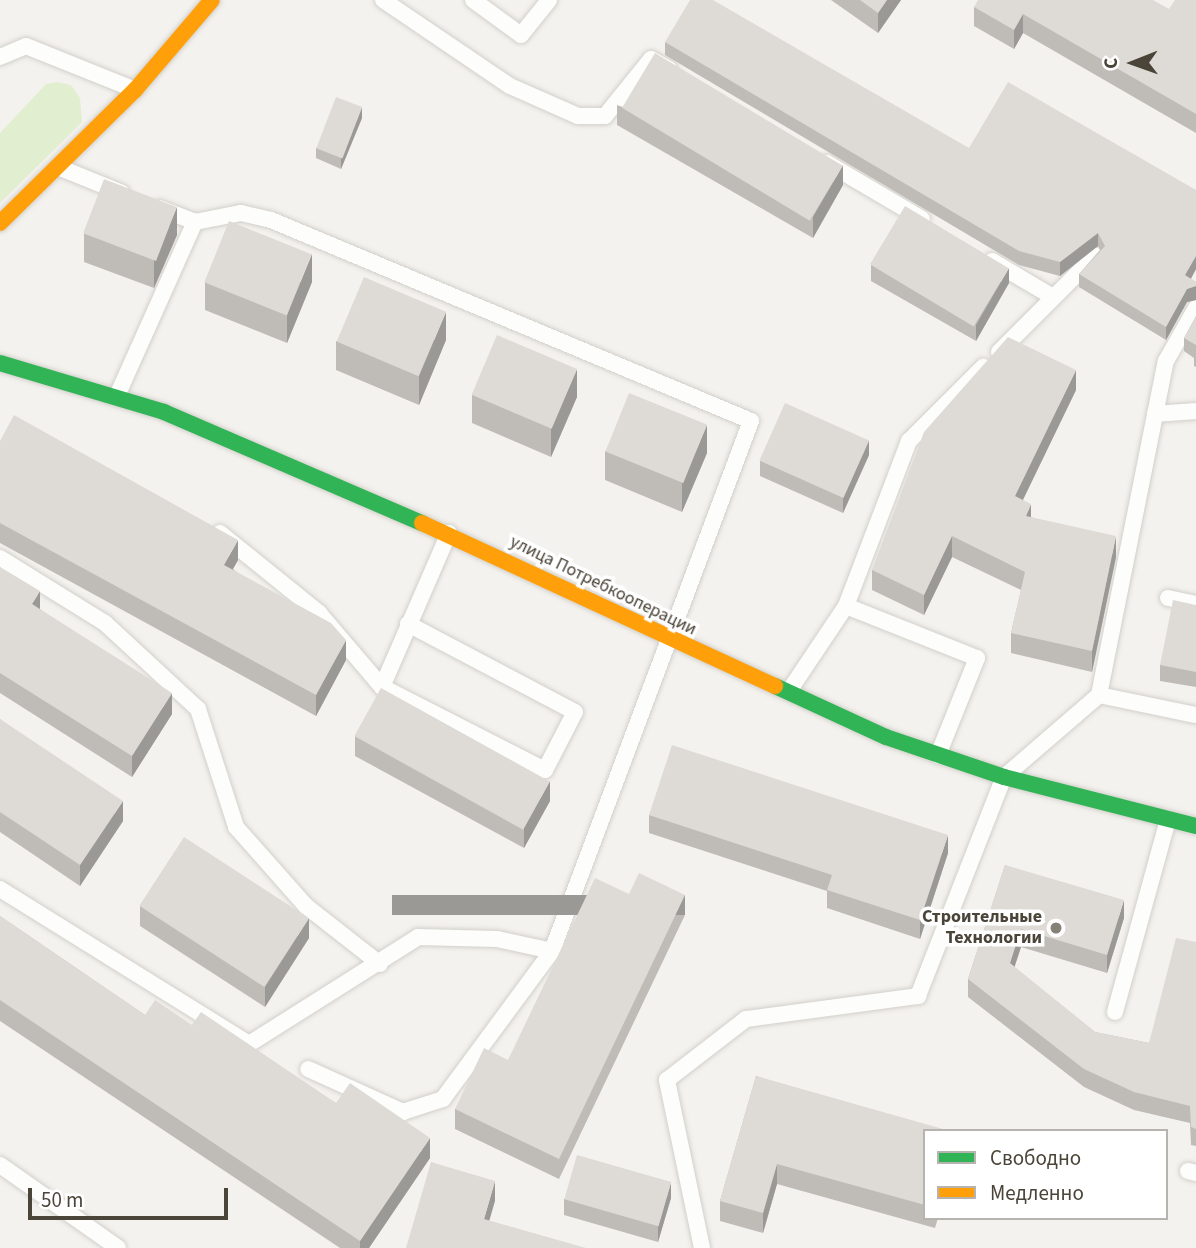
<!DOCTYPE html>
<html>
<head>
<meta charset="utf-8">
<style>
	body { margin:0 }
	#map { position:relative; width:1196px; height:1248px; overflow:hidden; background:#f4f2ee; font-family:"Source Sans 3",sans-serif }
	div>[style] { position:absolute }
	.green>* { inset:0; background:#e1eecf }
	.roads { filter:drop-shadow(0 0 2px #d2d0cb) drop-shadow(0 0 2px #d2d0cb) }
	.lane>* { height:16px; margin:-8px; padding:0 8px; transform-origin:8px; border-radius:8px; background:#fdfdfc }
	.fast>* { height:16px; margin:-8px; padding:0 8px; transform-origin:8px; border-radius:8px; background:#30b455 }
	.slow>* { height:16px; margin:-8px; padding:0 8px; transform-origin:8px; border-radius:8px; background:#ff9f0a }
	.wall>* { inset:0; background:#bfbcb8 }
	.shaded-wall>* { inset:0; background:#9b9996; transform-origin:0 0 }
	.building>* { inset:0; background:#dedbd6; transform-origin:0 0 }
	.dots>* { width:19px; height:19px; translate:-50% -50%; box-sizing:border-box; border:4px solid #fff; border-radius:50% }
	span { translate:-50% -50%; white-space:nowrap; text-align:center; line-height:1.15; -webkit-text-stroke:7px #fff; paint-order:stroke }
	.street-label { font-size:18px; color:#4b4439 }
	.poi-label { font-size:18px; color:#4b4439; font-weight:700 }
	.right { translate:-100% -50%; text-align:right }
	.legend { position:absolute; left:923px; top:1129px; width:245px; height:91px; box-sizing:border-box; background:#fff; border:2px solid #b7b4b0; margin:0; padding:9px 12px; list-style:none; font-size:21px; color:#4b4439 }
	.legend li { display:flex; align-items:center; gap:14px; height:35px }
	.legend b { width:35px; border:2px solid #b7b4b0 }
	.north { position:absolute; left:1098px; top:28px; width:70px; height:70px; -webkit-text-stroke:5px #fff; paint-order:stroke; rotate:269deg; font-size:19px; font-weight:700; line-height:28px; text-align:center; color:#4b4439 }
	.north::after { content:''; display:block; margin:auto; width:24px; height:32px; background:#4b4439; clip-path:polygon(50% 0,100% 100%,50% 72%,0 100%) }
	.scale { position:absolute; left:28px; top:1188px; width:200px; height:32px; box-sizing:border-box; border:4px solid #4b4439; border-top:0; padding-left:9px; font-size:21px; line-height:24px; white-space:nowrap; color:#4b4439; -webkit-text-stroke:5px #fff; paint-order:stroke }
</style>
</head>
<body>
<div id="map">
	<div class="green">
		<div style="clip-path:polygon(57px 82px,71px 85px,80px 98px,82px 122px,0 203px,0 133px,46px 84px)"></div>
	</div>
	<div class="roads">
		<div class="lane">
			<div style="left:383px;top:0;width:153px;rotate:34.1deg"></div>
			<div style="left:510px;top:86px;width:74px;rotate:23.8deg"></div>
			<div style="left:578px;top:116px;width:27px"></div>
			<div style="left:605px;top:116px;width:73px;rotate:-51.1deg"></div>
			<div style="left:651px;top:59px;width:21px;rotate:29deg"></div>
			<div style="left:473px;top:0;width:59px;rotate:36.1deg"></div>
			<div style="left:521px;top:35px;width:45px;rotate:-51.3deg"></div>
			<div style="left:0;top:57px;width:28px;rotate:-23deg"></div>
			<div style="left:26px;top:46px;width:115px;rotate:21.9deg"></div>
			<div style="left:827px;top:163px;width:110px;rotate:30.5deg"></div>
			<div style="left:58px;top:167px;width:69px;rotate:22.1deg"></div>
			<div style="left:159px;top:208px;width:39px;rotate:21deg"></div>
			<div style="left:195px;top:222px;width:47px;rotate:-11.1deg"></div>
			<div style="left:241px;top:213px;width:31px;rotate:13deg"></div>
			<div style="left:271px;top:220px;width:520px;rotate:22.72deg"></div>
			<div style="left:751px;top:421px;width:566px;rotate:110.58deg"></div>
			<div style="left:552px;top:951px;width:184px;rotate:126.4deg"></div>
			<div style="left:443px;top:1099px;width:42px;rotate:162deg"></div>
			<div style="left:403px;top:1112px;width:104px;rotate:-155.6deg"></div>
			<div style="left:992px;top:261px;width:71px;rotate:30.5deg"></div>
			<div style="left:999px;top:352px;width:136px;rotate:-45deg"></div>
			<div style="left:117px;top:396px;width:191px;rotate:-65.9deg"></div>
			<div style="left:1155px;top:414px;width:41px;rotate:-4.2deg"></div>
			<div style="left:220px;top:533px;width:127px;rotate:38.9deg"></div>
			<div style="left:319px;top:613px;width:97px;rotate:49.6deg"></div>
			<div style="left:382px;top:687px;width:183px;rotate:27deg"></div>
			<div style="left:545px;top:770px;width:65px;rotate:-62.7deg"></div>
			<div style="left:575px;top:712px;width:189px;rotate:-152.2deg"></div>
			<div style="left:0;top:558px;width:123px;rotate:31.8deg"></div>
			<div style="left:105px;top:623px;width:127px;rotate:42.8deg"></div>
			<div style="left:198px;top:709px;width:124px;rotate:72.1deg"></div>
			<div style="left:236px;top:827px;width:106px;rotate:48.5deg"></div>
			<div style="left:306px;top:906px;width:94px;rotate:38.1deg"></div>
			<div style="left:1168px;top:598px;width:29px;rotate:12deg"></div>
			<div style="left:846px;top:606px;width:141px;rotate:21.7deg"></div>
			<div style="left:977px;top:658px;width:105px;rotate:111.9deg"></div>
			<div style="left:382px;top:687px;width:168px;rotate:-66.5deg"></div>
			<div style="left:789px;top:691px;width:102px;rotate:-56.2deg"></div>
			<div style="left:846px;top:606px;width:177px;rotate:-69.1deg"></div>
			<div style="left:909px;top:441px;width:105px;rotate:-45deg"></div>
			<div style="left:1099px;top:695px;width:341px;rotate:-78.7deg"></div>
			<div style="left:1166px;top:361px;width:61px;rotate:-60.5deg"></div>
			<div style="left:0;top:889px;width:293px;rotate:31.9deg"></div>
			<div style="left:249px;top:1044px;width:200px;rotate:-32.3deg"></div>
			<div style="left:418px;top:937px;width:79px;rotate:1.5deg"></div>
			<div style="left:497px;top:939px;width:56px;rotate:12.3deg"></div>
			<div style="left:1115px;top:1012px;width:199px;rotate:-74.6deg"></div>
			<div style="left:0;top:1165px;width:144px;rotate:35.1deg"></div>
			<div style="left:1188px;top:1171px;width:8px;rotate:14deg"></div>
			<div style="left:702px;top:1248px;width:172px;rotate:-101.8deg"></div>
			<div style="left:667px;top:1080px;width:100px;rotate:-37.7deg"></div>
			<div style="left:746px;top:1019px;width:174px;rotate:-7.6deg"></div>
			<div style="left:918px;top:996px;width:235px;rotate:-68.6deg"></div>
			<div style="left:1004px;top:777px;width:125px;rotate:-40.8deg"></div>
			<div style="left:1099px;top:695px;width:99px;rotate:11.7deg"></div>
		</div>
		<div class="fast">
			<div style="left:0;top:363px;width:171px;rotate:16.6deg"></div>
			<div style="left:164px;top:412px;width:281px;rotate:23.3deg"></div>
			<div style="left:775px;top:686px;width:122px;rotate:24.7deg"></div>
			<div style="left:886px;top:737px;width:125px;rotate:18.7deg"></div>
			<div style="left:1004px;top:777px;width:198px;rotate:14.3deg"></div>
		</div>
		<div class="slow">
			<div style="left:0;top:223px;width:190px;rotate:-44.6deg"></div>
			<div style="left:135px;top:90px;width:118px;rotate:-49.5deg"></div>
			<div style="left:422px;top:523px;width:389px;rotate:24.8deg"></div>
		</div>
	</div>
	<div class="wall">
		<div style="clip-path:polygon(831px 0,901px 0,878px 33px)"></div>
		<div style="clip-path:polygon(1196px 0,1196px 133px,1023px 33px,1014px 49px,974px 26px,974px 7px,1169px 9px)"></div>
		<div style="clip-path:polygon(665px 42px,969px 148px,1196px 190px,1196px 269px,1191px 279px,1196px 282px,1196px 300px,1187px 302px,1166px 340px,1079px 287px,1079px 274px,1100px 250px,1098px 246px,1060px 276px,1019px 265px,665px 55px)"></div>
		<div style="clip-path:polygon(617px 105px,843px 185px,813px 238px,617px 125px)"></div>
		<div style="clip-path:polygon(362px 118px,341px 169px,316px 158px,316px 148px)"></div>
		<div style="clip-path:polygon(84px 233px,177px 235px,154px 288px,84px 262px)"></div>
		<div style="clip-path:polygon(871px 265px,1009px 283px,976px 341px,871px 281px)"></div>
		<div style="clip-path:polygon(205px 282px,312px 282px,287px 343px,205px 310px)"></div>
		<div style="clip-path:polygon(1196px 316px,1196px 367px,1194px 366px,1194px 358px,1184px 351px,1184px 338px)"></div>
		<div style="clip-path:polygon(446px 340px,419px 405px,336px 370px,336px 341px)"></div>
		<div style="clip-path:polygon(1076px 390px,1023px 500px,1031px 517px,1116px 557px,1092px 672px,1011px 653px,1011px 633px,1021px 590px,952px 557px,924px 615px,872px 590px,872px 570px)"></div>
		<div style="clip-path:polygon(472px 395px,577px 397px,551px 457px,472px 423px)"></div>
		<div style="clip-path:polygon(0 441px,238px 560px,233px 569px,346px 660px,316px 716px,0 543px)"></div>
		<div style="clip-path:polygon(605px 451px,707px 453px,682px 512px,605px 480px)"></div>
		<div style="clip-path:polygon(869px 455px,843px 513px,760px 476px,760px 461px)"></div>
		<div style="clip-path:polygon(0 567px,40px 609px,172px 714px,132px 777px,0 693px)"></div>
		<div style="clip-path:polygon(1196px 605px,1196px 687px,1160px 681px,1160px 665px)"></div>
		<div style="clip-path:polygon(0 719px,123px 821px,80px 886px,0 832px)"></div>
		<div style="clip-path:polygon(355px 736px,550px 801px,524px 848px,355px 756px)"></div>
		<div style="clip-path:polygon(649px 815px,948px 853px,920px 939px,827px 908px,827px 891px,649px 833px)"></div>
		<div style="clip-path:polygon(1005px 865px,1124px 918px,1107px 973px,1021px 947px,1014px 967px,1095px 1032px,1149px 1043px,1196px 942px,1196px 1146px,1191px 1145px,1190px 1123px,1134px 1110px,1084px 1087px,968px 997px,968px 979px)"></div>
		<div style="clip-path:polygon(629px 894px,685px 915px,559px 1179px,455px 1129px,455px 1109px,508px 1060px)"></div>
		<div style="clip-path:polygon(140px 906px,309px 938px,265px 1007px,140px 926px)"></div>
		<div style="clip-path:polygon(0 916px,145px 1015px,192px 1025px,336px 1103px,430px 1158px,369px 1248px,340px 1248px,0 1021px)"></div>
		<div style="clip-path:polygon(756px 1076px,925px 1131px,925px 1218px,938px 1218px,935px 1228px,777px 1184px,763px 1233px,720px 1221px,720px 1201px)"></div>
		<div style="clip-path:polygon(671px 1198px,658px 1242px,564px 1215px,564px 1199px)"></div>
	</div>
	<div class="shaded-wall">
		<div style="clip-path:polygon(887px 0,901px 0,878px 33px,878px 13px)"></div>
		<div style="clip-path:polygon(1023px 14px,1023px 33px,1014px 49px,1014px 30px)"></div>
		<div style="clip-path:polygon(362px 107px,362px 118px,341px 169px,341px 158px)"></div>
		<div style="clip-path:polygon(843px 165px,843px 185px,813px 238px,813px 217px)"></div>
		<div style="clip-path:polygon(177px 207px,177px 235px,154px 288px,154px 260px)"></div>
		<div style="clip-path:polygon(1098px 233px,1098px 246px,1060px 276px,1060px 262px)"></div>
		<div style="clip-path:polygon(312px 254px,312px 282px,287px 343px,287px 315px)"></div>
		<div style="clip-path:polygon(1196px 256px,1196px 269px,1185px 289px,1185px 275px)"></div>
		<div style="clip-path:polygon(1009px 268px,1009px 283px,976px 341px,976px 325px)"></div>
		<div style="clip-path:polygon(1196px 286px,1196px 300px,1187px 302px,1166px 340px,1166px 327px,1187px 289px)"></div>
		<div style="clip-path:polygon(446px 312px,446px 340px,419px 405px,419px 376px)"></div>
		<div style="clip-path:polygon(577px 369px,577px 397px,551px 457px,551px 428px)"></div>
		<div style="clip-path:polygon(1076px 370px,1076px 390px,1015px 516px,1015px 496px)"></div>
		<div style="clip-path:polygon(707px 425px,707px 453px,682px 512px,682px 484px)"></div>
		<div style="clip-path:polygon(869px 440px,869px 455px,843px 513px,843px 498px)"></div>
		<div style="clip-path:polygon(1031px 504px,1031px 524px,1026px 516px)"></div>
		<div style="clip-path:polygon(952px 536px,952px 557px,924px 615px,924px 595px)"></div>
		<div style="clip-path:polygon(1116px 536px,1116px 557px,1092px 672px,1092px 651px)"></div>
		<div style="clip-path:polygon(238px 540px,238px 560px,224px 585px,224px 565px)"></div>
		<div style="clip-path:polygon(40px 591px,40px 611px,32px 604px)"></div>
		<div style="clip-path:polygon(346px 640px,346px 660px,316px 716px,316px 695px)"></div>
		<div style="clip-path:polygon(172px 693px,172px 714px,132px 777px,132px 756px)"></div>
		<div style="clip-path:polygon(550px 781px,550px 801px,524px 848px,524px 828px)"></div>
		<div style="clip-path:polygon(123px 801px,123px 821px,80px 886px,80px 865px)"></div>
		<div style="clip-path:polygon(948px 835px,948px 853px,920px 939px,920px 920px)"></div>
		<div style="left:685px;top:895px;width:20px;height:293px;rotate:90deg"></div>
		<div style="clip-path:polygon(1124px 900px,1124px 918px,1107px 973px,1107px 955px)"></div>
		<div style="clip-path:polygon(309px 918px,309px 938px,265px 1007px,265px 987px)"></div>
		<div style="clip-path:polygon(1021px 929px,1021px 947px,1010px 981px,1010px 963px)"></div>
		<div style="clip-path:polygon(430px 1138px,430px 1158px,369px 1248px,360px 1248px,360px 1241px)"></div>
		<div style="clip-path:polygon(777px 1164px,777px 1184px,763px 1233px,763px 1213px)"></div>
		<div style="clip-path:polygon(495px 1181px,495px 1201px,484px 1239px,484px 1219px)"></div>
		<div style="clip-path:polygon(671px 1182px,671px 1198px,658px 1242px,658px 1227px)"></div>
	</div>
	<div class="building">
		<div style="clip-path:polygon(690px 0,713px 0,969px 148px,1008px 82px,1196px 190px,1196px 256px,1185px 275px,1196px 282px,1196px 286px,1187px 289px,1166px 327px,1079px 274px,1105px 246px,1098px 233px,1060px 262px,1019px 251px,665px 42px)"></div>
		<div style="clip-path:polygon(860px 0,887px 0,878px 13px)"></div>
		<div style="clip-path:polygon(978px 0,1153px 0,1169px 9px,1175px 0,1196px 0,1196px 114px,1023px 14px,1014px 30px,974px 7px)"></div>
		<div style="left:655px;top:53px;width:219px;height:64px;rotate:31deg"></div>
		<div style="left:336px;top:97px;width:28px;height:55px;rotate:21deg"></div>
		<div style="left:104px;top:179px;width:78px;height:58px;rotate:21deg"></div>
		<div style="left:905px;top:206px;width:121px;height:68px;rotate:31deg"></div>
		<div style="left:229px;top:221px;width:89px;height:66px;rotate:22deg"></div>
		<div style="left:364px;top:277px;width:89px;height:70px;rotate:23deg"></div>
		<div style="clip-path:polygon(1196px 316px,1196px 345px,1184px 338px)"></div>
		<div style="left:497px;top:335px;width:87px;height:65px;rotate:23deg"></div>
		<div style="clip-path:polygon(1008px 337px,1076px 370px,1015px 496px,1031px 504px,1026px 516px,1116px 536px,1092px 651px,1011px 633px,1025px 572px,952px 536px,924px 595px,872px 570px,924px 432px)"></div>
		<div style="left:629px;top:393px;width:84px;height:63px;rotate:22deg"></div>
		<div style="left:785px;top:403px;width:92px;height:63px;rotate:24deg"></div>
		<div style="clip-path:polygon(14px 415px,238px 540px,224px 565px,331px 623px,346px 640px,316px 695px,0 523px,0 441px)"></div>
		<div style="clip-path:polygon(0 567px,40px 591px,32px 604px,172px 693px,132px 756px,0 673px)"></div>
		<div style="clip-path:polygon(1173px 600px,1196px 605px,1196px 672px,1160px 665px)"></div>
		<div style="left:381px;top:688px;width:193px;height:55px;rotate:29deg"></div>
		<div style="clip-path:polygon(0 719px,123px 801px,80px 865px,0 812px)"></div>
		<div style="clip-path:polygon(672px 745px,948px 835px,920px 920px,827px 890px,832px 875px,649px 815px)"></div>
		<div style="left:184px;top:837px;width:149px;height:82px;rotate:33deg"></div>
		<div style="clip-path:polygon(1005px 865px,1124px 900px,1107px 955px,1021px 929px,1010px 963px,1095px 1032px,1149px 1043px,1176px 938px,1196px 942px,1196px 1129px,1191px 1127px,1190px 1106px,1134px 1092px,1084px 1069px,968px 979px)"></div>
		<div style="clip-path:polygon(639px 873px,685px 895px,559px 1159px,455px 1109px,484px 1048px,508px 1060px,595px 878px,629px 894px)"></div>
		<div style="clip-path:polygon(0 916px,145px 1015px,155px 1000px,192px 1025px,201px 1012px,336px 1103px,350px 1083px,430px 1138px,360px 1241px,0 1000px)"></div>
		<div style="clip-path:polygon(756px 1076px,950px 1131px,925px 1131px,925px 1205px,777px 1164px,763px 1213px,720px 1201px)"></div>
		<div style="left:577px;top:1155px;width:98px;height:46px;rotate:16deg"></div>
		<div style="clip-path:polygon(431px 1162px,495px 1181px,484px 1219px,586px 1248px,406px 1248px)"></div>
	</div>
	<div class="dots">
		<div style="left:1056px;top:928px;background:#868178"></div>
	</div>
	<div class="street-label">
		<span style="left:603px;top:586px;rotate:26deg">улица Потребкооперации</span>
	</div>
	<div class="poi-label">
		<span class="right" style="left:1042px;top:928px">Строительные<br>Технологии</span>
	</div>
	<ul class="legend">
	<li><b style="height:9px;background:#30b455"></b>Свободно</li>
	<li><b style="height:9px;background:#ff9f0a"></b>Медленно</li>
	</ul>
	<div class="north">С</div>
	<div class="scale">50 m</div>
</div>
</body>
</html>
